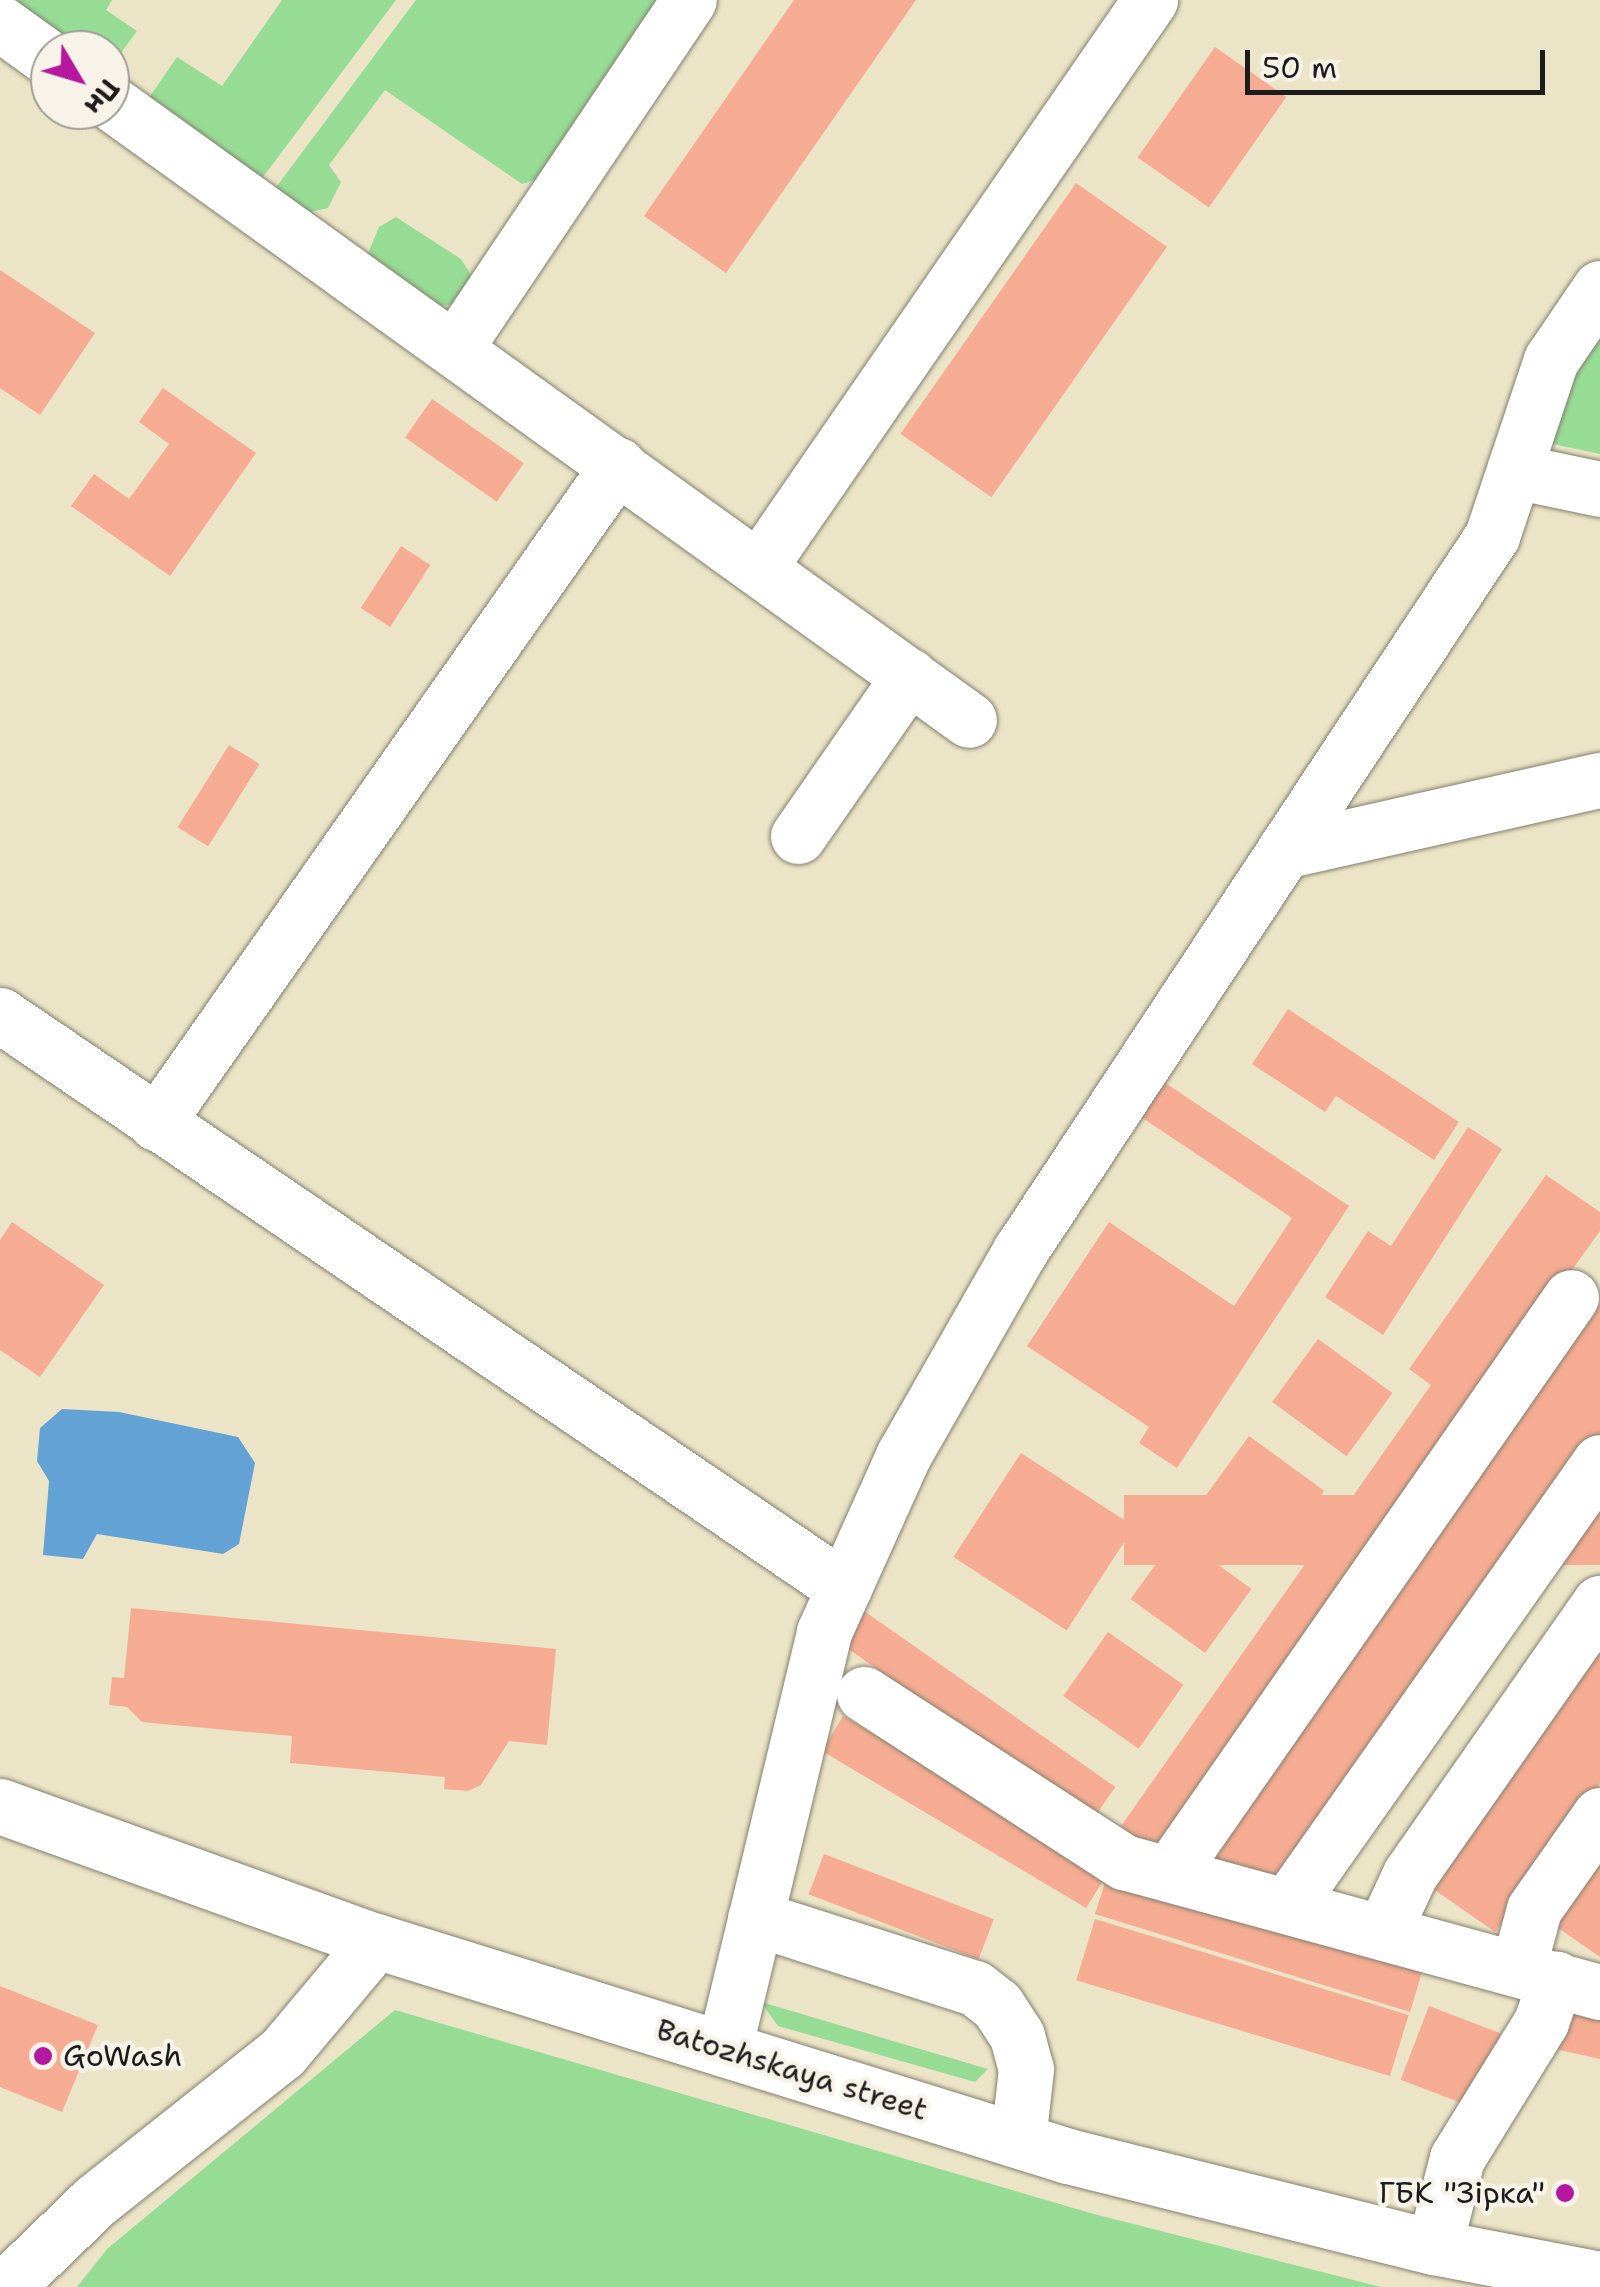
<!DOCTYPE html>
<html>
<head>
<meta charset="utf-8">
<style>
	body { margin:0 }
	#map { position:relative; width:1600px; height:2287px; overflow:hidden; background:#ece4c6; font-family:"Shantell Sans",sans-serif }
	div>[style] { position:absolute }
	.green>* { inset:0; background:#97dc95 }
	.water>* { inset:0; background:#62a2d5 }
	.building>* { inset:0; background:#f6ac92; transform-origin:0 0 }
	.roads { filter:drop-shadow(0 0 2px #848071) drop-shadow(0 0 2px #848071) }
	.minor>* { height:55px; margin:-27.5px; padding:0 27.5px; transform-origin:27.5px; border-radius:27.5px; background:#fff }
	.dots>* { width:28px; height:28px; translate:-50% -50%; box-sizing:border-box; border:5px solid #f7f3e8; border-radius:50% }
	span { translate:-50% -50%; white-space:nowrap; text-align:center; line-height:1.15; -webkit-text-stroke:9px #f7f3e8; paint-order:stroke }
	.poi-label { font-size:30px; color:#1c1c1c }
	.left { translate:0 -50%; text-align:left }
	.right { translate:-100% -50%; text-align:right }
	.street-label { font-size:30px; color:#1c1c1c }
	.north { position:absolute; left:30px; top:30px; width:100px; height:100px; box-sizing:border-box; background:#f7f3e8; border:2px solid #9f9d96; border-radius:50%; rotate:128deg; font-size:28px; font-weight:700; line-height:40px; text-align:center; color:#1c1c1c }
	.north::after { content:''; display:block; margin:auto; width:35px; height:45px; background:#b5179e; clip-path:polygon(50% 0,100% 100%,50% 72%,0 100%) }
	.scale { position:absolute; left:1245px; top:50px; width:300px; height:45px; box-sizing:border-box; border:5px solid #1c1c1c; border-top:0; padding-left:12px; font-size:30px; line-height:35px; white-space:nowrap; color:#1c1c1c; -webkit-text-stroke:8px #f7f3e8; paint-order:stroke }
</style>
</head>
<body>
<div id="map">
	<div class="green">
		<div style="clip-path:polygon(0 0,112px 0,106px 10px,137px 31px,110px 68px,110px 50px,70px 50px)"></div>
		<div style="clip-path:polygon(282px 0,396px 0,257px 185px,144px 105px,177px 57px,222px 86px)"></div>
		<div style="clip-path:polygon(416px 0,667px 0,544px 177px,522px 184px,385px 90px,329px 165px,341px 182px,328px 208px,302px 214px,271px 194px)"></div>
		<div style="clip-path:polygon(396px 217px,461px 259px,473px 278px,459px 304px,438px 306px,367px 256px,379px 227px)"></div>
		<div style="clip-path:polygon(1600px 288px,1600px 454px,1525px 438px)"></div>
		<div style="clip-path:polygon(761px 2002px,988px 2069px,975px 2082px,778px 2026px)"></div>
		<div style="clip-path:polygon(395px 2010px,1094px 2214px,1381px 2287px,77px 2287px,107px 2249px)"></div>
	</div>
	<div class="water">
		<div style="clip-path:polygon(62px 1409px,119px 1412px,238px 1437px,255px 1463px,239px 1544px,223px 1554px,97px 1534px,83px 1559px,43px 1555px,49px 1481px,37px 1461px,40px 1428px)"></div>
	</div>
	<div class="building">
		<div style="clip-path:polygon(794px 0,916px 0,726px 273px,644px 216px)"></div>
		<div style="left:1215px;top:47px;width:87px;height:135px;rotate:35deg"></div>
		<div style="left:1076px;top:183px;width:111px;height:306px;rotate:35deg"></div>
		<div style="clip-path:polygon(0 270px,95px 333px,40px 415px,0 388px)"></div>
		<div style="clip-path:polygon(163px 388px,256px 453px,170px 576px,71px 506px,94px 474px,129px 499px,169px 444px,139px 422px)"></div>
		<div style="left:432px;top:399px;width:112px;height:47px;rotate:35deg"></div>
		<div style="left:401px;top:546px;width:35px;height:74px;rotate:33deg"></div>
		<div style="left:229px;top:745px;width:36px;height:97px;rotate:32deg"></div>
		<div style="clip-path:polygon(1288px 1009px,1459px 1122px,1434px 1160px,1336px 1096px,1325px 1112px,1252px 1064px)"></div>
		<div style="clip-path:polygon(1158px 1078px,1349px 1206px,1177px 1468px,1139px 1443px,1149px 1427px,1027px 1346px,1109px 1222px,1234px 1306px,1292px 1218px,1135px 1113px)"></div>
		<div style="clip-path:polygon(1468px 1127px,1502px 1149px,1383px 1335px,1325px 1297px,1368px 1231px,1391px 1246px)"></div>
		<div style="clip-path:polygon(1546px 1175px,1600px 1212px,1600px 1231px,1154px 1850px,1121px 1826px,1431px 1385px,1409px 1369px)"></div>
		<div style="clip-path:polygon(12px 1222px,104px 1285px,40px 1377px,0 1350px,0 1240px)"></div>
		<div style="clip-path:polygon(1600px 1303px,1600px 1437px,1275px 1884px,1204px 1857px,1493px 1435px,1504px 1443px)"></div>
		<div style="left:1318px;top:1339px;width:92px;height:78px;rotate:36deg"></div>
		<div style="left:1249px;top:1436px;width:93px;height:80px;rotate:36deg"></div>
		<div style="left:1021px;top:1453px;width:135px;height:124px;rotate:33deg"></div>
		<div style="left:1600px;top:1495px;width:70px;height:476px;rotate:90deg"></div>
		<div style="left:1177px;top:1535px;width:92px;height:79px;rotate:36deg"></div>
		<div style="clip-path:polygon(131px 1608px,556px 1649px,547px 1745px,509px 1741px,481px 1785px,468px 1791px,444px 1789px,445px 1777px,290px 1763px,292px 1736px,142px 1722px,127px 1707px,109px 1705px,112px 1677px,124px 1678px)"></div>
		<div style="left:864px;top:1611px;width:307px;height:40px;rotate:35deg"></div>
		<div style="left:1108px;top:1632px;width:92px;height:78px;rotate:35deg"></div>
		<div style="clip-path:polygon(1600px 1649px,1600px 1783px,1495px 1932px,1432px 1888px)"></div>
		<div style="clip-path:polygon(843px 1716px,1108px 1873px,1423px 1969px,1410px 2012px,1095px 1914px,1108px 1873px,1086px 1908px,822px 1751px)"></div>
		<div style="clip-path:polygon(1600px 1853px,1600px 1957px,1551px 1923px)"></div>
		<div style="left:824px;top:1854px;width:182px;height:43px;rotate:21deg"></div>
		<div style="left:1095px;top:1919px;width:328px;height:64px;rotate:17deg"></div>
		<div style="clip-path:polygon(0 1986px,98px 2025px,62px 2112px,0 2087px)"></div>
		<div style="left:1429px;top:2006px;width:77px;height:79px;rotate:21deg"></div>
		<div style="clip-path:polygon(1555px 2009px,1600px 2019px,1600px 2059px,1546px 2047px)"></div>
	</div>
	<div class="roads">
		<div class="minor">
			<div style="left:0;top:23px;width:62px;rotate:35.8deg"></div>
			<div style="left:110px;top:102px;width:1058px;rotate:35.73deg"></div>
			<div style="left:455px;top:348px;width:419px;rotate:-56.1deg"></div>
			<div style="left:1514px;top:471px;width:88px;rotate:11.8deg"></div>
			<div style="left:759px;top:567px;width:689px;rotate:-55.41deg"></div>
			<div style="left:798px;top:836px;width:195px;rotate:-55.2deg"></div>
			<div style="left:1284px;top:851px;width:324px;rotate:-12.7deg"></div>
			<div style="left:0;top:1015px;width:1020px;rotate:34.17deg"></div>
			<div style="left:156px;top:1123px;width:804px;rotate:-54.93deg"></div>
			<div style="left:864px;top:1694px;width:310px;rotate:32.9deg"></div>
			<div style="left:1124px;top:1862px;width:493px;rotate:15.3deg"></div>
			<div style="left:0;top:1806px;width:400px;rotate:19.8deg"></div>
			<div style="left:376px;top:1941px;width:725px;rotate:17.26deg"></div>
			<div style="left:1068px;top:2156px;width:377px;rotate:14deg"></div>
			<div style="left:1434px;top:2247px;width:169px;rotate:10.9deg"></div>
			<div style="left:1169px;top:1874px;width:703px;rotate:-55.13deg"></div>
			<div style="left:1287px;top:1906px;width:543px;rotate:-54.82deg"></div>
			<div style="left:755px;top:1918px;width:231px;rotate:17.7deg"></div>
			<div style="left:975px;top:1988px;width:28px;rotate:38deg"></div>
			<div style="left:997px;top:2005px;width:37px;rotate:57deg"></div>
			<div style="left:1017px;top:2036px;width:34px;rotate:75deg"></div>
			<div style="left:1026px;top:2069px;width:71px;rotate:96.4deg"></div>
			<div style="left:1383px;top:1932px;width:64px;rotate:-65deg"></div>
			<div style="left:1410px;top:1874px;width:331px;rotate:-55deg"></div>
			<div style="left:1518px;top:1969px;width:62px;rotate:-75.1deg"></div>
			<div style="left:1534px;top:1909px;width:115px;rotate:-54.9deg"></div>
			<div style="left:724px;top:2049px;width:429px;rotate:-76.5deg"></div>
			<div style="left:824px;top:1632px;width:193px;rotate:-65.8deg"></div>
			<div style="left:903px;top:1456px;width:236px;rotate:-60.3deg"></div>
			<div style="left:1020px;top:1251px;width:857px;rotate:-56.57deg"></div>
			<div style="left:1492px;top:536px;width:186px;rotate:-71.5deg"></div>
			<div style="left:1551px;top:360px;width:87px;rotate:-55.8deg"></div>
			<div style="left:1434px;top:2247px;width:92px;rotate:-75.5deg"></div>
			<div style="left:1457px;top:2158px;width:160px;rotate:-58.3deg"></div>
			<div style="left:1541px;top:2022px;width:46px;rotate:-70.8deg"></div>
			<div style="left:6px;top:2287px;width:124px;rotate:-44deg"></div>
			<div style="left:95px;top:2201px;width:238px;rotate:-38.4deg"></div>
			<div style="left:282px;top:2053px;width:146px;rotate:-50deg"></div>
		</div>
	</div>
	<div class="dots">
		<div style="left:43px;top:2056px;background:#b5179e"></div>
		<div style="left:1565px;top:2193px;background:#b5179e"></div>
	</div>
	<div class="poi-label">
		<span class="left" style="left:63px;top:2056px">GoWash</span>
		<span class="right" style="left:1545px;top:2193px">ГБК "Зірка"</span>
	</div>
	<div class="street-label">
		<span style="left:792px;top:2070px;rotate:17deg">Batozhskaya street</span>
	</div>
	<div class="north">Пн</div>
	<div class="scale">50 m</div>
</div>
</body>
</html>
